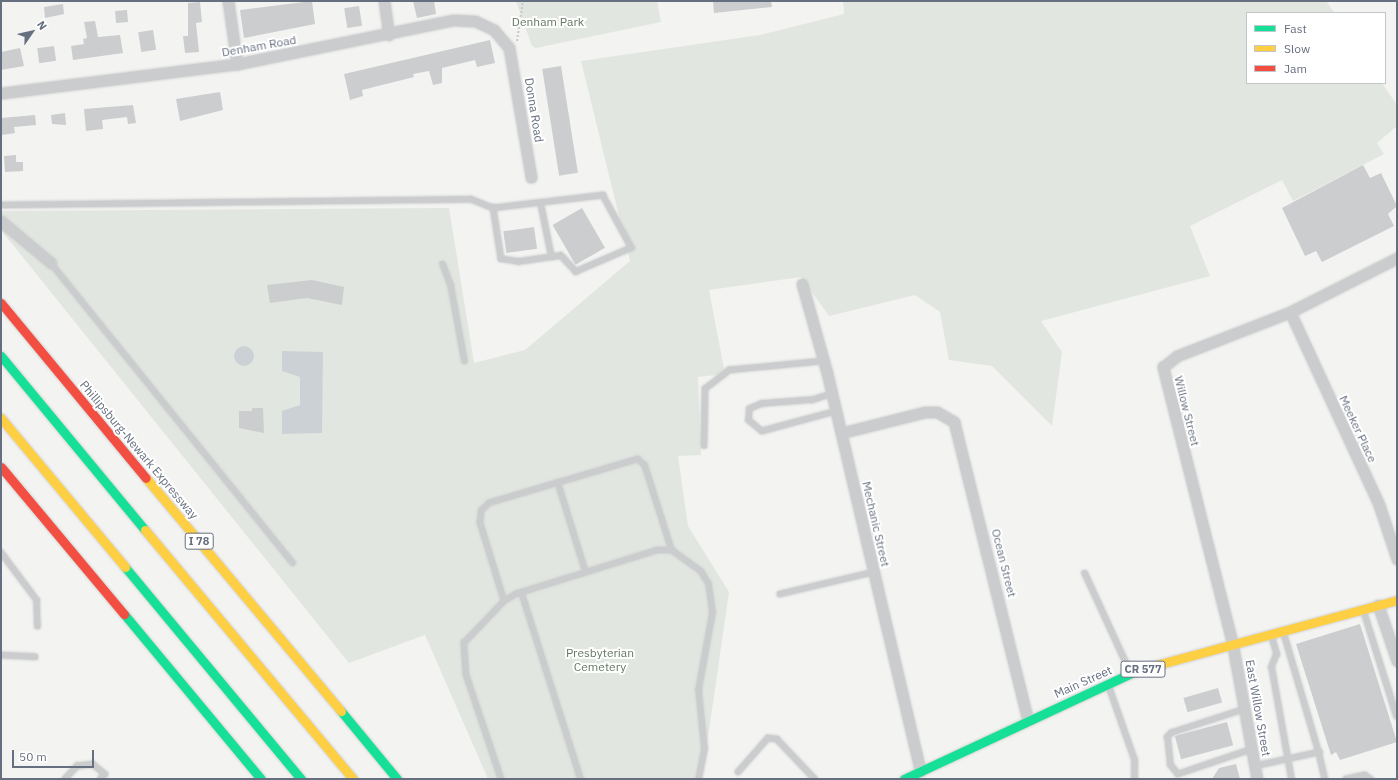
<!DOCTYPE html>
<html>
<head>
<meta charset="utf-8">
<style>
	body { margin:0 }
	#map { position:relative; width:1398px; height:780px; overflow:hidden; background:#f3f3f2; font-family:"IBM Plex Sans",sans-serif }
	div>[style] { position:absolute }
	.green>* { inset:0; background:#e2e6e0 }
	.water>* { inset:0; background:#ccd1d5 }
	.round { border-radius:50% }
	.building>* { inset:0; background:#cccdce; transform-origin:0 0 }
	.path>* { height:2px; margin-top:-1px; transform-origin:0; background:repeating-linear-gradient(90deg,#c8c8c9 0 2px,transparent 0 4px) }
	.roads { filter:drop-shadow(0 0 1px #d0d1d1) drop-shadow(0 0 1px #d0d1d1) }
	.lane>* { height:5.5px; margin:-2.75px; padding:0 2.75px; transform-origin:2.75px; border-radius:2.75px; background:#cbcccd }
	.street>* { height:11px; margin:-5.5px; padding:0 5.5px; transform-origin:5.5px; border-radius:5.5px; background:#cbcccd }
	.fast>* { height:9px; margin:-4.5px; padding:0 4.5px; transform-origin:4.5px; border-radius:4.5px; background:#16e098 }
	.slow>* { height:9px; margin:-4.5px; padding:0 4.5px; transform-origin:4.5px; border-radius:4.5px; background:#ffcf43 }
	.jam>* { height:9px; margin:-4.5px; padding:0 4.5px; transform-origin:4.5px; border-radius:4.5px; background:#f24e42 }
	span { translate:-50% -50%; white-space:nowrap; text-align:center; line-height:1.15; -webkit-text-stroke:4px #fff; paint-order:stroke }
	.shield-label span { padding:1px 3px; background:#fff; border:1px solid; border-radius:3px; -webkit-text-stroke-width:0 }
	.shield-label { font-size:11px; color:#666f7f; font-weight:700 }
	.park-label { font-size:12px; color:#647764 }
	.street-label { font-size:12px; color:#666f7f }
	.frame { position:absolute; inset:0; border:2px solid #666f7f; pointer-events:none }
	.legend { position:absolute; left:1246px; top:12px; width:140px; height:72px; box-sizing:border-box; background:#fff; border:1px solid #c2c5cc; margin:0; padding:5px 7px; list-style:none; font-size:12px; color:#666f7f }
	.legend li { display:flex; align-items:center; gap:8px; height:20px }
	.legend b { width:20px; border:1px solid #c2c5cc }
	.north { position:absolute; left:12px; top:12px; width:40px; height:40px; -webkit-text-stroke:3px #fff; paint-order:stroke; rotate:56deg; font-size:11px; font-weight:700; line-height:16px; text-align:center; color:#666f7f }
	.north::after { content:''; display:block; margin:auto; width:14px; height:18px; background:#666f7f; clip-path:polygon(50% 0,100% 100%,50% 72%,0 100%) }
	.scale { position:absolute; left:12px; top:750px; width:82px; height:18px; box-sizing:border-box; border:2px solid #666f7f; border-top:0; padding-left:5px; font-size:12px; line-height:14px; white-space:nowrap; color:#666f7f; -webkit-text-stroke:3px #fff; paint-order:stroke }
</style>
</head>
<body>
<div id="map">
	<div class="green">
		<div style="clip-path:polygon(516px 1px,657px 1px,661px 22px,536px 48px,532px 46px)"></div>
		<div style="clip-path:polygon(843px 1px,1326px 1px,1335px 13px,1247px 13px,1247px 83px,1382px 83px,1397px 105px,1397px 126px,1377px 143px,1384px 154px,1293px 201px,1282px 180px,1190px 226px,1210px 276px,1041px 321px,1062px 352px,1052px 426px,992px 366px,949px 360px,940px 312px,915px 295px,829px 316px,801px 277px,709px 290px,725px 374px,698px 377px,701px 455px,678px 456px,688px 526px,729px 592px,702px 779px,488px 779px,425px 635px,349px 663px,1px 230px,1px 211px,449px 208px,474px 363px,525px 350px,630px 261px,581px 61px,760px 35px,844px 14px)"></div>
	</div>
	<div class="water">
		<div class="round" style="left:234px;top:346px;width:20px;height:20px"></div>
		<div style="clip-path:polygon(282px 351px,323px 352px,322px 433px,282px 434px,282px 411px,300px 405px,300px 377px,282px 371px)"></div>
	</div>
	<div class="building">
		<div style="clip-path:polygon(312px 1px,315px 24px,244px 38px,240px 10px)"></div>
		<div style="clip-path:polygon(413px 1px,434px 1px,436px 14px,417px 18px)"></div>
		<div style="clip-path:polygon(713px 1px,771px 1px,772px 7px,714px 13px)"></div>
		<div style="clip-path:polygon(200px 2px,202px 22px,196px 23px,199px 52px,185px 53px,183px 36px,188px 36px,188px 3px)"></div>
		<div style="clip-path:polygon(63px 4px,64px 14px,45px 18px,44px 7px)"></div>
		<div style="left:359px;top:6px;width:20px;height:15px;rotate:81deg"></div>
		<div style="left:127px;top:10px;width:12px;height:12px;rotate:85deg"></div>
		<div style="clip-path:polygon(95px 21px,98px 37px,120px 35px,123px 53px,73px 60px,71px 46px,84px 44px,83px 39px,87px 38px,84px 22px)"></div>
		<div style="left:153px;top:30px;width:20px;height:15px;rotate:81deg"></div>
		<div style="clip-path:polygon(490px 40px,495px 63px,477px 67px,475px 60px,442px 68px,442px 83px,433px 85px,429px 71px,413px 74px,414px 77px,362px 90px,363px 96px,350px 100px,344px 74px)"></div>
		<div style="left:54px;top:46px;width:15px;height:17px;rotate:82deg"></div>
		<div style="clip-path:polygon(20px 48px,24px 66px,1px 70px,1px 52px)"></div>
		<div style="left:561px;top:66px;width:108px;height:19px;rotate:81deg"></div>
		<div style="clip-path:polygon(220px 92px,223px 110px,180px 121px,176px 99px)"></div>
		<div style="clip-path:polygon(133px 105px,136px 123px,128px 124px,127px 117px,102px 120px,103px 129px,86px 131px,84px 109px)"></div>
		<div style="clip-path:polygon(65px 113px,66px 125px,52px 124px,51px 115px)"></div>
		<div style="clip-path:polygon(35px 115px,36px 125px,14px 127px,15px 133px,2px 135px,1px 118px)"></div>
		<div style="clip-path:polygon(16px 155px,16px 162px,23px 162px,23px 171px,5px 172px,4px 156px)"></div>
		<div style="clip-path:polygon(1363px 165px,1370px 178px,1381px 173px,1397px 206px,1388px 214px,1394px 226px,1322px 262px,1316px 251px,1305px 256px,1282px 208px)"></div>
		<div style="left:582px;top:208px;width:46px;height:34px;rotate:60deg"></div>
		<div style="left:534px;top:227px;width:22px;height:31px;rotate:82deg"></div>
		<div style="clip-path:polygon(312px 280px,344px 287px,342px 305px,307px 298px,270px 303px,267px 285px)"></div>
		<div style="clip-path:polygon(252px 408px,263px 408px,264px 433px,239px 428px,239px 411px,252px 411px)"></div>
		<div style="clip-path:polygon(1360px 624px,1397px 742px,1340px 760px,1336px 752px,1331px 755px,1296px 644px)"></div>
		<div style="left:1218px;top:688px;width:15px;height:36px;rotate:74deg"></div>
		<div style="left:1227px;top:722px;width:24px;height:54px;rotate:75deg"></div>
		<div style="clip-path:polygon(1236px 764px,1240px 779px,1212px 779px,1219px 768px)"></div>
	</div>
	<div class="path">
		<div style="left:517px;top:41px;width:40px;rotate:-81.5deg"></div>
	</div>
	<div class="roads">
		<div class="lane">
			<div style="left:541px;top:203px;width:55px;rotate:78.5deg"></div>
			<div style="left:1px;top:205px;width:470px;rotate:-0.7deg"></div>
			<div style="left:471px;top:199px;width:24px;rotate:22deg"></div>
			<div style="left:493px;top:208px;width:111px;rotate:-6.7deg"></div>
			<div style="left:603px;top:195px;width:60px;rotate:61.3deg"></div>
			<div style="left:632px;top:248px;width:61px;rotate:156.8deg"></div>
			<div style="left:576px;top:272px;width:22px;rotate:-133deg"></div>
			<div style="left:561px;top:256px;width:42px;rotate:171.9deg"></div>
			<div style="left:519px;top:262px;width:18px;rotate:-171deg"></div>
			<div style="left:501px;top:259px;width:52px;rotate:-98.9deg"></div>
			<div style="left:51px;top:263px;width:385px;rotate:51.1deg"></div>
			<div style="left:443px;top:264px;width:22px;rotate:69deg"></div>
			<div style="left:451px;top:285px;width:77px;rotate:79.6deg"></div>
			<div style="left:832px;top:394px;width:20px;rotate:162deg"></div>
			<div style="left:813px;top:400px;width:51px;rotate:175.5deg"></div>
			<div style="left:762px;top:404px;width:13px;rotate:157deg"></div>
			<div style="left:750px;top:409px;width:11px;rotate:95deg"></div>
			<div style="left:749px;top:420px;width:17px;rotate:40deg"></div>
			<div style="left:762px;top:431px;width:77px;rotate:-15.1deg"></div>
			<div style="left:704px;top:446px;width:57px;rotate:-89deg"></div>
			<div style="left:705px;top:389px;width:31px;rotate:-38deg"></div>
			<div style="left:729px;top:370px;width:94px;rotate:-5.5deg"></div>
			<div style="left:558px;top:482px;width:94px;rotate:72.7deg"></div>
			<div style="left:1px;top:552px;width:60px;rotate:53.1deg"></div>
			<div style="left:37px;top:600px;width:26px;rotate:88deg"></div>
			<div style="left:1085px;top:573px;width:108px;rotate:65.3deg"></div>
			<div style="left:522px;top:593px;width:195px;rotate:72.4deg"></div>
			<div style="left:780px;top:594px;width:97px;rotate:-13.2deg"></div>
			<div style="left:504px;top:601px;width:82px;rotate:-107.1deg"></div>
			<div style="left:480px;top:523px;width:12px;rotate:-85deg"></div>
			<div style="left:481px;top:511px;width:11px;rotate:-45deg"></div>
			<div style="left:489px;top:503px;width:155px;rotate:-16.5deg"></div>
			<div style="left:638px;top:459px;width:9px;rotate:41deg"></div>
			<div style="left:645px;top:465px;width:89px;rotate:72.4deg"></div>
			<div style="left:1364px;top:611px;width:110px;rotate:72.6deg"></div>
			<div style="left:1284px;top:633px;width:124px;rotate:73.6deg"></div>
			<div style="left:1272px;top:636px;width:19px;rotate:74deg"></div>
			<div style="left:1277px;top:654px;width:14px;rotate:111deg"></div>
			<div style="left:1272px;top:667px;width:114px;rotate:79.9deg"></div>
			<div style="left:1px;top:655px;width:34px;rotate:3deg"></div>
			<div style="left:1109px;top:686px;width:78px;rotate:70.6deg"></div>
			<div style="left:1135px;top:760px;width:19px;rotate:90deg"></div>
			<div style="left:1246px;top:709px;width:78px;rotate:162deg"></div>
			<div style="left:1172px;top:733px;width:6px;rotate:135deg"></div>
			<div style="left:1168px;top:737px;width:28px;rotate:84deg"></div>
			<div style="left:1171px;top:765px;width:11px;rotate:52deg"></div>
			<div style="left:1178px;top:774px;width:78px;rotate:-18.7deg"></div>
			<div style="left:1255px;top:766px;width:66px;rotate:-12.3deg"></div>
			<div style="left:1319px;top:752px;width:28px;rotate:77deg"></div>
			<div style="left:738px;top:772px;width:45px;rotate:-48.6deg"></div>
			<div style="left:768px;top:738px;width:9px;rotate:6deg"></div>
			<div style="left:777px;top:739px;width:55px;rotate:46.5deg"></div>
			<div style="left:65px;top:779px;width:18px;rotate:-47deg"></div>
			<div style="left:77px;top:766px;width:16px;rotate:-7deg"></div>
			<div style="left:93px;top:764px;width:16px;rotate:40deg"></div>
			<div style="left:105px;top:774px;width:6px;rotate:129deg"></div>
			<div style="left:501px;top:779px;width:110px;rotate:-108.6deg"></div>
			<div style="left:466px;top:675px;width:32px;rotate:-94deg"></div>
			<div style="left:464px;top:643px;width:58px;rotate:-46.4deg"></div>
			<div style="left:504px;top:601px;width:14px;rotate:-30deg"></div>
			<div style="left:516px;top:594px;width:148px;rotate:-17.3deg"></div>
			<div style="left:657px;top:550px;width:15px"></div>
			<div style="left:672px;top:550px;width:36px;rotate:36deg"></div>
			<div style="left:701px;top:571px;width:15px;rotate:58deg"></div>
			<div style="left:709px;top:584px;width:29px;rotate:82deg"></div>
			<div style="left:713px;top:613px;width:78px;rotate:100.3deg"></div>
			<div style="left:699px;top:690px;width:59px;rotate:84.2deg"></div>
			<div style="left:705px;top:749px;width:31px;rotate:101deg"></div>
			<div style="left:1346px;top:779px;width:19px;rotate:-12deg"></div>
			<div style="left:1365px;top:775px;width:7px;rotate:34deg"></div>
		</div>
		<div class="street">
			<div style="left:228px;top:1px;width:64px;rotate:81.9deg"></div>
			<div style="left:384px;top:1px;width:34px;rotate:82deg"></div>
			<div style="left:1px;top:93px;width:238px;rotate:-7deg"></div>
			<div style="left:237px;top:64px;width:221px;rotate:-11.5deg"></div>
			<div style="left:454px;top:20px;width:21px;rotate:3deg"></div>
			<div style="left:475px;top:21px;width:21px;rotate:25deg"></div>
			<div style="left:494px;top:30px;width:23px;rotate:50deg"></div>
			<div style="left:509px;top:48px;width:131px;rotate:80.3deg"></div>
			<div style="left:1px;top:221px;width:65px;rotate:40deg"></div>
			<div style="left:802px;top:284px;width:92px;rotate:74.3deg"></div>
			<div style="left:827px;top:373px;width:409px;rotate:76.8deg"></div>
			<div style="left:1290px;top:312px;width:213px;rotate:65.2deg"></div>
			<div style="left:1379px;top:505px;width:57px;rotate:71.6deg"></div>
			<div style="left:841px;top:433px;width:87px;rotate:-14deg"></div>
			<div style="left:925px;top:412px;width:12px"></div>
			<div style="left:937px;top:412px;width:20px;rotate:30deg"></div>
			<div style="left:954px;top:422px;width:307px;rotate:76.1deg"></div>
			<div style="left:1378px;top:605px;width:59px;rotate:71.3deg"></div>
			<div style="left:1257px;top:779px;width:139px;rotate:-100.3deg"></div>
			<div style="left:1232px;top:642px;width:284px;rotate:-104.1deg"></div>
			<div style="left:1163px;top:367px;width:18px;rotate:-38deg"></div>
			<div style="left:1177px;top:356px;width:121px;rotate:-21.3deg"></div>
			<div style="left:1290px;top:312px;width:120px;rotate:-26.8deg"></div>
		</div>
		<div class="fast">
			<div style="left:1px;top:356px;width:226px;rotate:50.4deg"></div>
			<div style="left:125px;top:567px;width:276px;rotate:50.3deg"></div>
			<div style="left:124px;top:614px;width:214px;rotate:50.3deg"></div>
			<div style="left:341px;top:711px;width:88px;rotate:50.5deg"></div>
			<div style="left:904px;top:779px;width:258px;rotate:-25deg"></div>
		</div>
		<div class="slow">
			<div style="left:1px;top:418px;width:194px;rotate:50.2deg"></div>
			<div style="left:146px;top:478px;width:304px;rotate:50.1deg"></div>
			<div style="left:145px;top:530px;width:324px;rotate:50.1deg"></div>
			<div style="left:1138px;top:670px;width:268px;rotate:-15.1deg"></div>
		</div>
		<div class="jam">
			<div style="left:1px;top:303px;width:227px;rotate:50.4deg"></div>
			<div style="left:1px;top:467px;width:192px;rotate:50.1deg"></div>
		</div>
	</div>
	<div class="shield-label">
		<span style="left:199px;top:541px">I 78</span>
		<span style="left:1143px;top:669px">CR 577</span>
	</div>
	<div class="park-label">
		<span style="left:548px;top:22px">Denham Park</span>
		<span style="left:600px;top:660px">Presbyterian<br>Cemetery</span>
	</div>
	<div class="street-label">
		<span style="left:259px;top:46px;rotate:-10deg">Denham Road</span>
		<span style="left:534px;top:110px;rotate:81deg">Donna Road</span>
		<span style="left:1187px;top:411px;rotate:76deg">Willow Street</span>
		<span style="left:1358px;top:429px;rotate:65deg">Meeker Place</span>
		<span style="left:139px;top:450px;rotate:50deg">Phillipsburg-Newark Expressway</span>
		<span style="left:876px;top:524px;rotate:77deg">Mechanic Street</span>
		<span style="left:1004px;top:563px;rotate:76deg">Ocean Street</span>
		<span style="left:1083px;top:682px;rotate:-24deg">Main Street</span>
		<span style="left:1258px;top:708px;rotate:80deg">East Willow Street</span>
	</div>
	<div class="frame"></div>
	<ul class="legend">
	<li><b style="height:5px;background:#16e098"></b>Fast</li>
	<li><b style="height:5px;background:#ffcf43"></b>Slow</li>
	<li><b style="height:5px;background:#f24e42"></b>Jam</li>
	</ul>
	<div class="north">N</div>
	<div class="scale">50 m</div>
</div>
</body>
</html>
